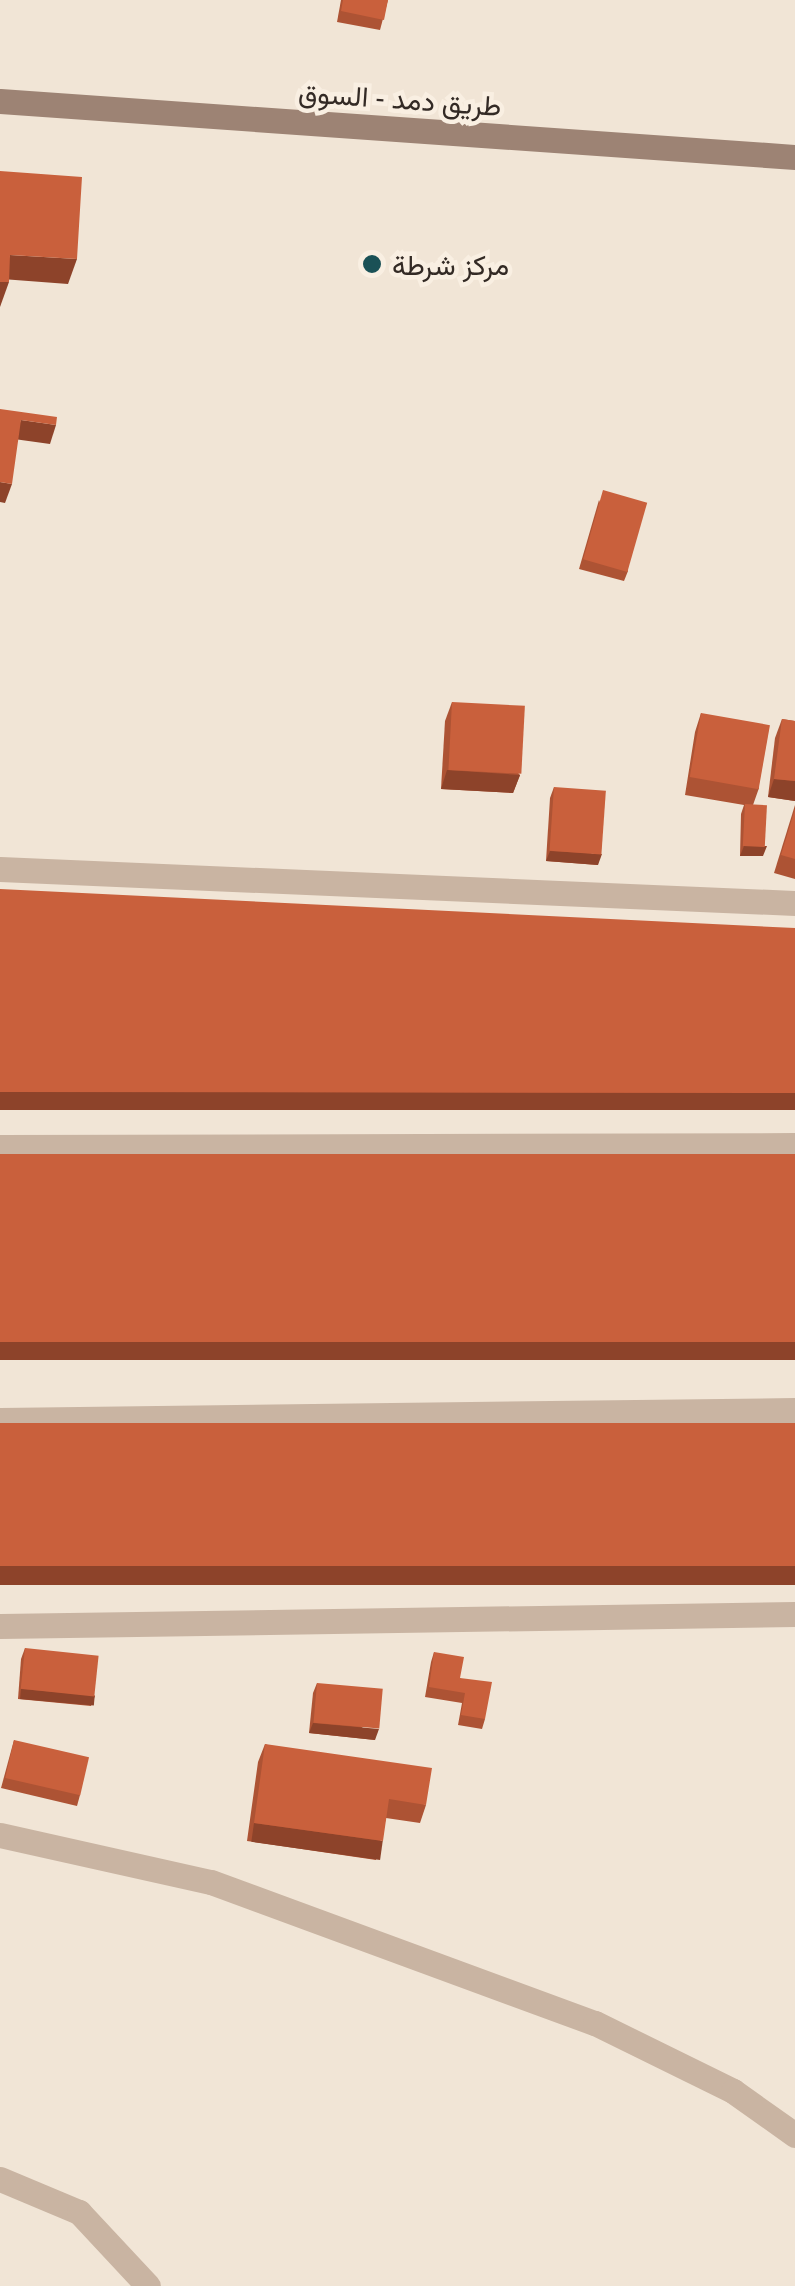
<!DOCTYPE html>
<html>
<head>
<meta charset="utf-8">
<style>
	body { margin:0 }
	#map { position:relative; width:795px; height:2286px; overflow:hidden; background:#f1e5d6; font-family:"Noto Sans",Vazirmatn,sans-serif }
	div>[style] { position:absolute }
	.minor>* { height:25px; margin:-12.5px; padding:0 12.5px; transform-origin:12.5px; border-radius:12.5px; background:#c9b4a2 }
	.secondary>* { height:25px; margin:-12.5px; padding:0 12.5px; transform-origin:12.5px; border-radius:12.5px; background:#9d8374 }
	.wall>* { inset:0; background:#ad5334 }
	.shaded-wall>* { inset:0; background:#8d432a; transform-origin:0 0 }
	.building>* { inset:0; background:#c9603c; transform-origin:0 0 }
	.dots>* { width:28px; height:28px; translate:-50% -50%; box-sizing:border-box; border:5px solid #f9efe2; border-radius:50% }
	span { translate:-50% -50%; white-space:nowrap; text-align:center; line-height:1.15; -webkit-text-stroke:9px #f9efe2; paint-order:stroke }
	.street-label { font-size:28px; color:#332a25 }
	.poi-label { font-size:28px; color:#332a25 }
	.left { translate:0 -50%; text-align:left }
</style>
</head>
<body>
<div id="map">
	<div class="minor">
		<div style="left:0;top:869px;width:796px;rotate:2.45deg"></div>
		<div style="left:0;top:1147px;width:795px;rotate:-0.14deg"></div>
		<div style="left:0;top:1420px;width:795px;rotate:-0.72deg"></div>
		<div style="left:0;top:1626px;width:795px;rotate:-0.86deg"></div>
		<div style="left:0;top:1835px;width:216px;rotate:12.6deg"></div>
		<div style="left:211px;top:1882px;width:409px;rotate:20.2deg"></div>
		<div style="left:595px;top:2023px;width:154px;rotate:26.2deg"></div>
		<div style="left:733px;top:2091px;width:76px;rotate:35.4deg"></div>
		<div style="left:0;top:2179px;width:86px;rotate:22.7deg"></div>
		<div style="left:79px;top:2212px;width:101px;rotate:47deg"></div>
	</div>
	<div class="secondary">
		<div style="left:0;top:101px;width:797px;rotate:4.03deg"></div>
	</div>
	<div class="wall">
		<div style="clip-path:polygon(341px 0,388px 0,380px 30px,337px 22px)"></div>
		<div style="clip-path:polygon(599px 500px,628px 571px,624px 581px,579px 569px)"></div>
		<div style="clip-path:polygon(452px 702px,520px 775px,513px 793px,441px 789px,445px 721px)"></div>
		<div style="clip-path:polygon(701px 713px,759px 788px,753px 805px,763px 856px,740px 856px,741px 814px,744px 805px,685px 795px,695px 732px)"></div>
		<div style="clip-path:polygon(782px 719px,795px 721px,795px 801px,768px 797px,775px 738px)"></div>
		<div style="clip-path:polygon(554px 787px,598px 865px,546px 861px,550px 798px)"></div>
		<div style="clip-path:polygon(795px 805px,795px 879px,774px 873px)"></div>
		<div style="clip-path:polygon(25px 1648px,95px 1696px,91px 1706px,18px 1699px,21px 1659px)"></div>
		<div style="clip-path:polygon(434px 1652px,460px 1678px,485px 1719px,482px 1729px,458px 1725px,462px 1703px,425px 1697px,431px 1662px)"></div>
		<div style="clip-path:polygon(317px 1683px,375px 1740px,309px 1733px,313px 1693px)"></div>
		<div style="clip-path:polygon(14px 1740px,80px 1795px,77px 1806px,1px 1788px)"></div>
		<div style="clip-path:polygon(265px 1744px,426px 1805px,420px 1823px,386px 1818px,376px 1860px,247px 1841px,258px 1762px)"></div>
	</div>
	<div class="shaded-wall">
		<div style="clip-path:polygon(10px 255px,77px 259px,68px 284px,2px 279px)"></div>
		<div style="clip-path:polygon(0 282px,9px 282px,0 307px)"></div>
		<div style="clip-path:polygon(21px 420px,56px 425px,50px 444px,14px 439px)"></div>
		<div style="clip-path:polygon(0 482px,12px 484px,5px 503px,0 502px)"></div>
		<div style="clip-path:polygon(447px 770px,520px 775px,513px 793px,441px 789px)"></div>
		<div style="clip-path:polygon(774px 779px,795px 781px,795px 801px,768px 797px)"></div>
		<div style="clip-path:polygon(744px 846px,767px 846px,763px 856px,740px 856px)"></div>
		<div style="clip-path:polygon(550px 851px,602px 854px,598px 865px,546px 861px)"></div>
		<div style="left:0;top:1092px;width:795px;height:18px"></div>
		<div style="left:795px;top:1342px;width:18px;height:795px;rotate:90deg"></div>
		<div style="left:795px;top:1566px;width:19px;height:795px;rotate:90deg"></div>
		<div style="left:21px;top:1689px;width:74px;height:10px;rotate:5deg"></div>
		<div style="clip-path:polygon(313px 1723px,379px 1729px,375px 1740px,309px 1733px)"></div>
		<div style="left:254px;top:1823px;width:130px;height:19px;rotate:8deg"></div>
	</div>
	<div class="building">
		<div style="clip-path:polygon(343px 0,388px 0,384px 20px,341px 11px)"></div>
		<div style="clip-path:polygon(0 171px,82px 177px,77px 259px,10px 255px,9px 282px,0 282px)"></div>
		<div style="clip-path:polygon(0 409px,57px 417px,56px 425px,21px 420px,12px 484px,0 482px)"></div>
		<div style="left:603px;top:490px;width:46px;height:72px;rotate:16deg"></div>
		<div style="left:452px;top:702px;width:73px;height:68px;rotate:3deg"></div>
		<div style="left:701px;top:713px;width:70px;height:65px;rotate:10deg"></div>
		<div style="clip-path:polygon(782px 719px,795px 721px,795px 781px,774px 779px)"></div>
		<div style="left:554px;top:787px;width:52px;height:64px;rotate:4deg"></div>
		<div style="left:745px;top:804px;width:22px;height:42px;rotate:3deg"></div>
		<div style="clip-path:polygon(795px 809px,795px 859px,781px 855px)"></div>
		<div style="clip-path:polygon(0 889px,795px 928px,795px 1093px,0 1092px)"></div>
		<div style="left:795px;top:1154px;width:188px;height:795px;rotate:90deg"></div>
		<div style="left:795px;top:1423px;width:143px;height:795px;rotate:90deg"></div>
		<div style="left:25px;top:1648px;width:74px;height:41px;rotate:6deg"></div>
		<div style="clip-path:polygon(434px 1652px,464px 1657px,460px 1678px,492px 1682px,485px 1719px,461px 1715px,465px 1693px,429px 1687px)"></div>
		<div style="left:317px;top:1683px;width:66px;height:40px;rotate:5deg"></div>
		<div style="left:14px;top:1740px;width:77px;height:39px;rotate:13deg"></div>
		<div style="clip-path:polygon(265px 1744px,432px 1768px,426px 1805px,389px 1799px,383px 1841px,254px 1823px)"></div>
	</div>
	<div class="dots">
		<div style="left:372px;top:264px;background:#1a5156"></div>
	</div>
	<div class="street-label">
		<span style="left:400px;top:98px;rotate:4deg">طريق دمد - السوق</span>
	</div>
	<div class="poi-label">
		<span class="left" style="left:392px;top:264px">مركز شرطة</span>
	</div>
</div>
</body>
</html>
